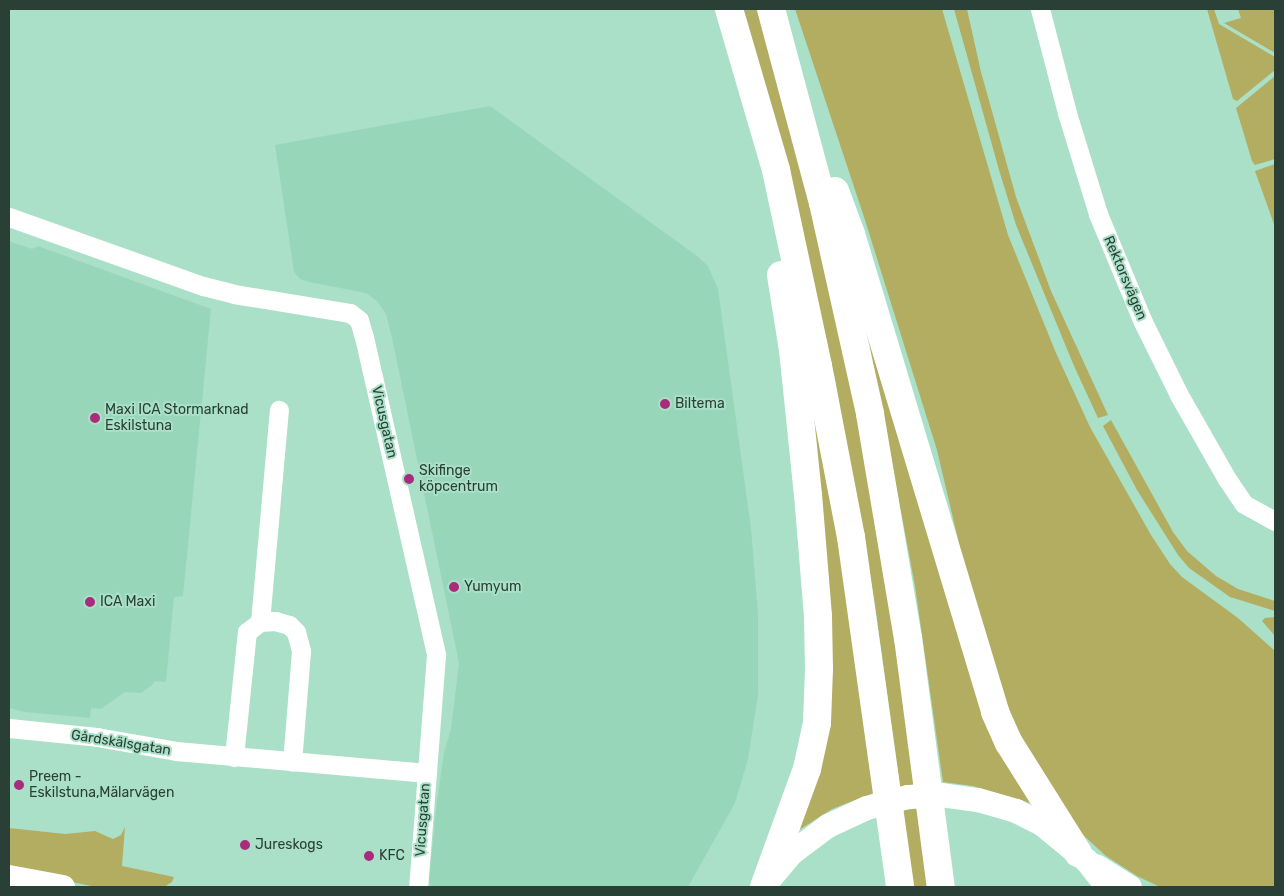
<!DOCTYPE html>
<html>
<head>
<meta charset="utf-8">
<style>
	body { margin:0 }
	#map { position:relative; width:1284px; height:896px; overflow:hidden; background:#aae0c8; font-family:Rubik,sans-serif }
	div>[style] { position:absolute }
	.built>* { inset:0; background:#98d6ba }
	.green>* { inset:0; background:#b2ad60; transform-origin:0 0 }
	.minor>* { height:19px; margin:-9.5px; padding:0 9.5px; transform-origin:9.5px; border-radius:9.5px; background:#fff }
	.major>* { height:24px; margin:-12px; padding:0 12px; transform-origin:12px; border-radius:12px; background:#fff }
	.highway>* { height:28px; margin:-14px; padding:0 14px; transform-origin:14px; border-radius:14px; background:#fff }
	.dots>* { width:14px; height:14px; translate:-50% -50%; box-sizing:border-box; border:2px solid #aae0c8; border-radius:50% }
	span { translate:-50% -50%; white-space:nowrap; text-align:center; line-height:1.15; -webkit-text-stroke:4px #aae0c8; paint-order:stroke }
	.street-label { font-size:14px; color:#2a4036 }
	.poi-label { font-size:14px; color:#2a4036 }
	.left { translate:0 -50%; text-align:left }
	.frame { position:absolute; inset:0; border:10px solid #2a4036; pointer-events:none }
</style>
</head>
<body>
<div id="map">
	<div class="built">
		<div style="clip-path:polygon(490px 106px,697px 256px,708px 266px,718px 289px,751px 528px,758px 614px,758px 695px,748px 759px,735px 803px,688px 887px,431px 887px,429px 880px,437px 801px,444px 753px,451px 729px,459px 663px,392px 338px,386px 314px,377px 301px,366px 293px,309px 282px,300px 279px,294px 272px,275px 145px)"></div>
		<div style="clip-path:polygon(9px 241px,32px 249px,38px 246px,211px 309px,183px 596px,174px 597px,166px 682px,155px 681px,151px 686px,141px 693px,125px 692px,101px 709px,91px 708px,90px 718px,25px 712px,9px 708px)"></div>
	</div>
	<div class="green">
		<div style="clip-path:polygon(741px 9px,760px 9px,814px 209px,853px 384px,891px 598px,916px 784px,900px 787px,875px 605px,836px 384px,786px 171px)"></div>
		<div style="clip-path:polygon(795px 9px,942px 9px,1008px 235px,1056px 353px,1090px 427px,1151px 535px,1170px 564px,1182px 577px,1238px 618px,1275px 651px,1275px 887px,1160px 887px,1137px 876px,1106px 856px,1083px 835px,1053px 801px,1017px 741px,965px 569px,937px 450px,864px 217px)"></div>
		<div style="clip-path:polygon(954px 9px,967px 9px,981px 72px,1016px 197px,1051px 291px,1108px 415px,1098px 418px,1074px 366px,1016px 225px,999px 170px)"></div>
		<div style="clip-path:polygon(1207px 9px,1214px 9px,1219px 24px,1275px 57px,1275px 70px,1237px 101px,1233px 99px)"></div>
		<div style="clip-path:polygon(1238px 9px,1275px 9px,1275px 53px,1224px 23px,1241px 18px)"></div>
		<div style="clip-path:polygon(1275px 76px,1275px 159px,1255px 165px,1252px 161px,1236px 108px)"></div>
		<div style="clip-path:polygon(1275px 164px,1275px 227px,1255px 171px)"></div>
		<div style="clip-path:polygon(860px 294px,1034px 804px,973px 786px,943px 782px,915px 586px)"></div>
		<div style="clip-path:polygon(803px 359px,834px 508px,876px 792px,832px 809px,799px 830px,798px 829px,814px 779px)"></div>
		<div style="clip-path:polygon(1111px 420px,1173px 532px,1187px 551px,1216px 576px,1238px 589px,1275px 601px,1275px 611px,1230px 597px,1189px 568px,1178px 555px,1137px 490px,1103px 426px)"></div>
		<div style="clip-path:polygon(1275px 617px,1275px 636px,1262px 621px,1265px 618px)"></div>
		<div style="left:922px;top:808px;width:80px;height:19px;rotate:83deg"></div>
		<div style="clip-path:polygon(125px 827px,122px 866px,174px 877px,172px 882px,164px 887px,96px 887px,9px 869px,9px 828px,65px 834px,95px 831px,113px 839px,121px 835px)"></div>
	</div>
	<div class="minor">
		<div style="left:1040px;top:9px;width:107px;rotate:75.4deg"></div>
		<div style="left:1067px;top:113px;width:106px;rotate:72.9deg"></div>
		<div style="left:1098px;top:214px;width:117px;rotate:67.4deg"></div>
		<div style="left:1143px;top:322px;width:81px;rotate:63.7deg"></div>
		<div style="left:1179px;top:395px;width:97px;rotate:60.3deg"></div>
		<div style="left:1227px;top:479px;width:30px;rotate:56deg"></div>
		<div style="left:1244px;top:504px;width:35px;rotate:29deg"></div>
		<div style="left:9px;top:217px;width:206px;rotate:19.6deg"></div>
		<div style="left:203px;top:286px;width:32px;rotate:14deg"></div>
		<div style="left:234px;top:294px;width:118px;rotate:9.3deg"></div>
		<div style="left:350px;top:313px;width:11px;rotate:38deg"></div>
		<div style="left:359px;top:320px;width:18px;rotate:74deg"></div>
		<div style="left:364px;top:337px;width:326px;rotate:77.2deg"></div>
		<div style="left:436px;top:655px;width:233px;rotate:94.4deg"></div>
		<div style="left:260px;top:622px;width:213px;rotate:-84.9deg"></div>
		<div style="left:9px;top:728px;width:88px;rotate:5.8deg"></div>
		<div style="left:97px;top:737px;width:80px;rotate:10deg"></div>
		<div style="left:176px;top:751px;width:252px;rotate:5deg"></div>
		<div style="left:234px;top:757px;width:126px;rotate:-84.1deg"></div>
		<div style="left:247px;top:632px;width:16px;rotate:-38deg"></div>
		<div style="left:260px;top:622px;width:15px;rotate:-4deg"></div>
		<div style="left:275px;top:621px;width:15px;rotate:16deg"></div>
		<div style="left:289px;top:625px;width:10px;rotate:45deg"></div>
		<div style="left:296px;top:632px;width:20px;rotate:75deg"></div>
		<div style="left:301px;top:651px;width:111px;rotate:94.6deg"></div>
	</div>
	<div class="major">
		<div style="left:1096px;top:866px;width:40px;rotate:32deg"></div>
		<div style="left:9px;top:877px;width:55px;rotate:10.5deg"></div>
		<div style="left:769px;top:880px;width:35px;rotate:-50deg"></div>
		<div style="left:792px;top:853px;width:45px;rotate:-36.9deg"></div>
		<div style="left:828px;top:826px;width:43px;rotate:-24.8deg"></div>
		<div style="left:867px;top:808px;width:42px;rotate:-15deg"></div>
		<div style="left:908px;top:797px;width:33px;rotate:-3deg"></div>
		<div style="left:941px;top:795px;width:37px;rotate:8deg"></div>
		<div style="left:978px;top:800px;width:40px;rotate:16deg"></div>
		<div style="left:1016px;top:811px;width:30px;rotate:27deg"></div>
		<div style="left:1043px;top:825px;width:57px;rotate:39.3deg"></div>
		<div style="left:1087px;top:861px;width:33px;rotate:52deg"></div>
	</div>
	<div class="highway">
		<div style="left:729px;top:9px;width:168px;rotate:73.7deg"></div>
		<div style="left:776px;top:170px;width:200px;rotate:77.9deg"></div>
		<div style="left:818px;top:366px;width:174px;rotate:79.1deg"></div>
		<div style="left:851px;top:537px;width:353px;rotate:82deg"></div>
		<div style="left:771px;top:9px;width:201px;rotate:75deg"></div>
		<div style="left:823px;top:203px;width:216px;rotate:77.4deg"></div>
		<div style="left:870px;top:414px;width:227px;rotate:80.4deg"></div>
		<div style="left:908px;top:638px;width:251px;rotate:82.5deg"></div>
		<div style="left:835px;top:191px;width:46px;rotate:69.6deg"></div>
		<div style="left:851px;top:234px;width:499px;rotate:73.2deg"></div>
		<div style="left:995px;top:712px;width:34px;rotate:66deg"></div>
		<div style="left:1009px;top:743px;width:130px;rotate:57.9deg"></div>
		<div style="left:764px;top:887px;width:126px;rotate:-70deg"></div>
		<div style="left:807px;top:769px;width:47px;rotate:-77.7deg"></div>
		<div style="left:817px;top:723px;width:54px;rotate:-87.9deg"></div>
		<div style="left:819px;top:669px;width:53px;rotate:-91.1deg"></div>
		<div style="left:818px;top:616px;width:121px;rotate:-94.7deg"></div>
		<div style="left:808px;top:495px;width:146px;rotate:-95.9deg"></div>
		<div style="left:793px;top:350px;width:76px;rotate:-99.1deg"></div>
	</div>
	<div class="dots">
		<div style="left:665px;top:404px;background:#a92b7c"></div>
		<div style="left:95px;top:418px;background:#a92b7c"></div>
		<div style="left:409px;top:479px;background:#a92b7c"></div>
		<div style="left:454px;top:587px;background:#a92b7c"></div>
		<div style="left:90px;top:602px;background:#a92b7c"></div>
		<div style="left:19px;top:785px;background:#a92b7c"></div>
		<div style="left:245px;top:845px;background:#a92b7c"></div>
		<div style="left:369px;top:856px;background:#a92b7c"></div>
	</div>
	<div class="street-label">
		<span style="left:1125px;top:278px;rotate:67deg">Rektorsvägen</span>
		<span style="left:384px;top:422px;rotate:77deg">Vicusgatan</span>
		<span style="left:121px;top:743px;rotate:9deg">Gårdskälsgatan</span>
		<span style="left:423px;top:820px;rotate:-86deg">Vicusgatan</span>
	</div>
	<div class="poi-label">
		<span class="left" style="left:675px;top:404px">Biltema</span>
		<span class="left" style="left:105px;top:418px">Maxi ICA Stormarknad<br>Eskilstuna</span>
		<span class="left" style="left:419px;top:479px">Skifinge<br>köpcentrum</span>
		<span class="left" style="left:464px;top:587px">Yumyum</span>
		<span class="left" style="left:100px;top:602px">ICA Maxi</span>
		<span class="left" style="left:29px;top:785px">Preem -<br>Eskilstuna,Mälarvägen</span>
		<span class="left" style="left:255px;top:845px">Jureskogs</span>
		<span class="left" style="left:379px;top:856px">KFC</span>
	</div>
	<div class="frame"></div>
</div>
</body>
</html>
